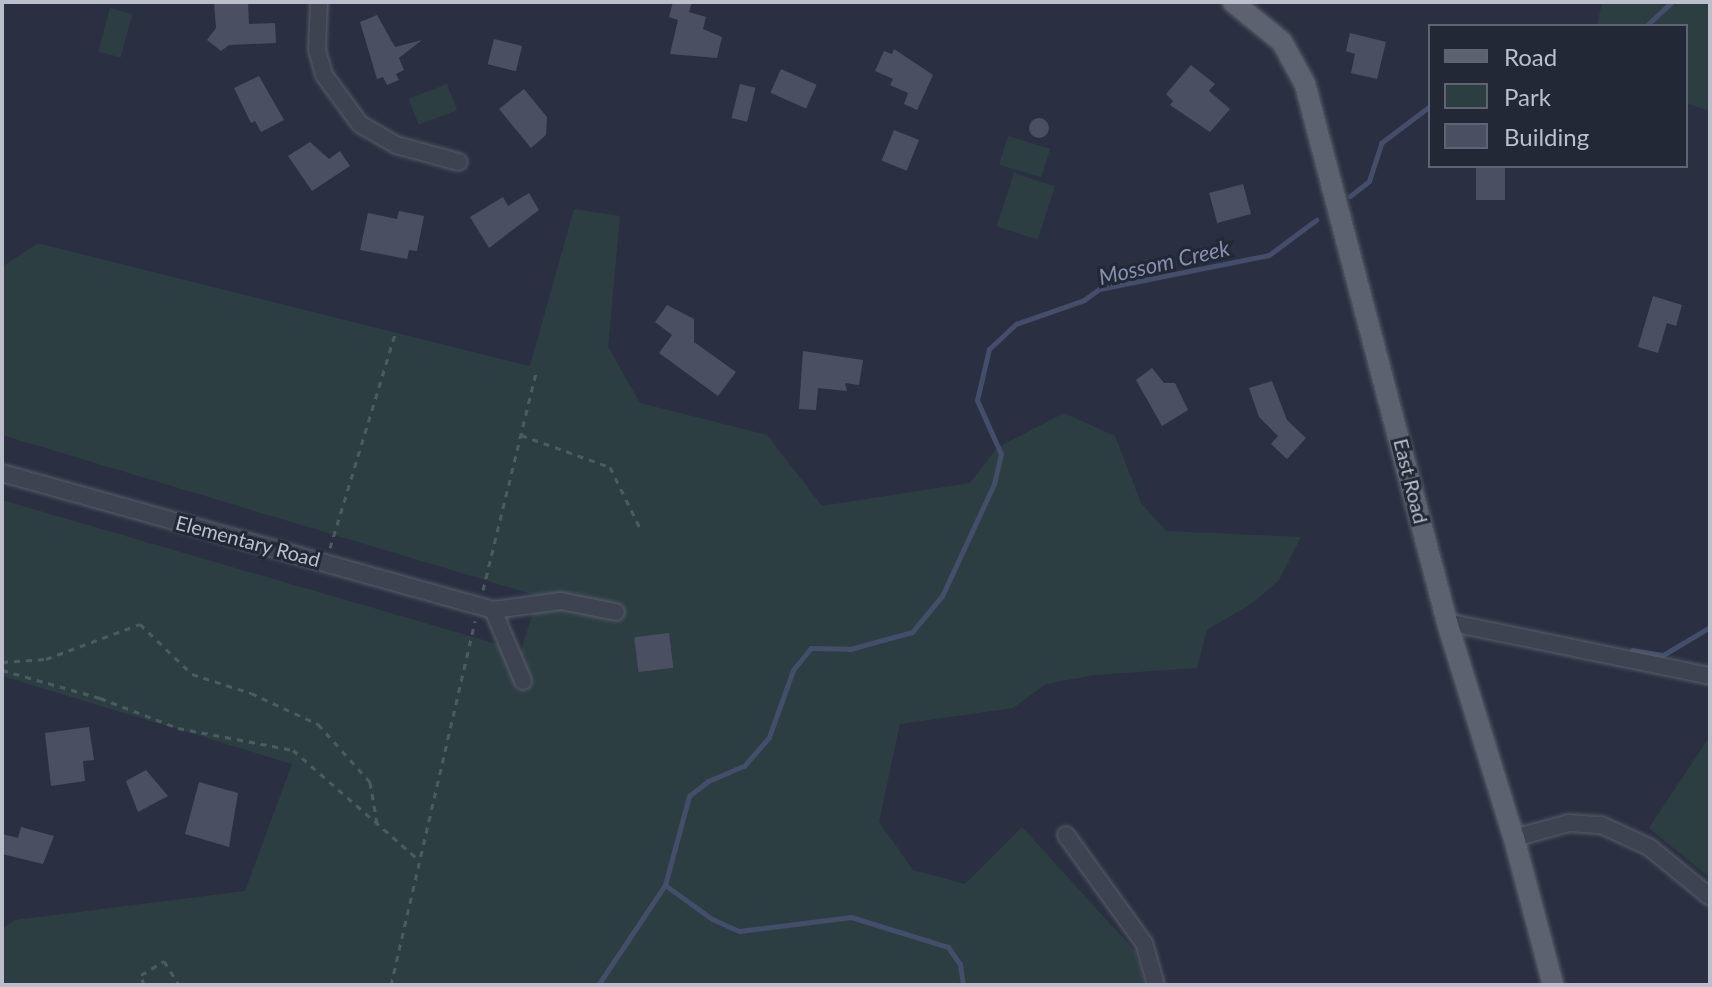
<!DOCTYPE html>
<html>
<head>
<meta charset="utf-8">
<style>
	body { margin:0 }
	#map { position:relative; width:1712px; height:987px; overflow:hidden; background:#2a3041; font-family:Lato,sans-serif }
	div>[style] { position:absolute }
	.green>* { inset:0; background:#2d3e43; transform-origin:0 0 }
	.stream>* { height:5px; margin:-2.5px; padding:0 2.5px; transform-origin:2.5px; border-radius:2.5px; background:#444d6a }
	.building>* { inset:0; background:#4a5062; transform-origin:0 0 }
	.round { border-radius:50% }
	.path>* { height:3px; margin-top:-1.5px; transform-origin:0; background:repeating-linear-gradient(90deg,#4c5b61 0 6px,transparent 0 12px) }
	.roads { filter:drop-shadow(0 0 2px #595e6b) drop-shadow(0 0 2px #595e6b) }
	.minor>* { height:16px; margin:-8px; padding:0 8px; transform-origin:8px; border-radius:8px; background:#3e4351 }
	.major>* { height:20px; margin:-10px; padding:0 10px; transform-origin:10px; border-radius:10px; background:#5d6271 }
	span { translate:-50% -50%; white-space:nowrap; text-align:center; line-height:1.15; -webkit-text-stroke:6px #232836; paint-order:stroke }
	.street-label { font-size:20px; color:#bbbfcb }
	.water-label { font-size:22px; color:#8690af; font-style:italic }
	.frame { position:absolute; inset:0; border:4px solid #bbbfcb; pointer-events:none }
	.legend { position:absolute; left:1428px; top:24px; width:260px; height:144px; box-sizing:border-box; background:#232836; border:2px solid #606472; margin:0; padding:10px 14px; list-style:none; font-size:24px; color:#bbbfcb }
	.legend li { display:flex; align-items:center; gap:16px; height:40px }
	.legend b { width:40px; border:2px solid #606472 }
</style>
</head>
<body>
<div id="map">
	<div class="green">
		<div style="clip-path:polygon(1602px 2px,1710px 2px,1710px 111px,1686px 103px,1686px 26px,1597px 26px)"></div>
		<div style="left:110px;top:8px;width:23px;height:45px;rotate:15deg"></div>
		<div style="left:447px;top:84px;width:28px;height:41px;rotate:69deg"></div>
		<div style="left:1008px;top:136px;width:44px;height:30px;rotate:17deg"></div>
		<div style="left:1014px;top:173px;width:43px;height:56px;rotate:18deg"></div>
		<div style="clip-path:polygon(574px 209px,620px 216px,608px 347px,640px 403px,767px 435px,822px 506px,970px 483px,997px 448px,1064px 413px,1115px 436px,1141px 503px,1166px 531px,1301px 537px,1279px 580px,1254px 602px,1207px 630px,1197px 668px,1094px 675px,1046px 684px,1013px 708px,900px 724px,879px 822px,913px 870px,965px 884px,1022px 827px,1135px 951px,1145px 985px,2px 985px,2px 929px,15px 920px,245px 891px,292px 764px,2px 676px,2px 500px,521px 651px,538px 596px,2px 435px,2px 267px,38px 243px,530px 366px)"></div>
		<div style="clip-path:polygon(1710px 736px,1710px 878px,1649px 828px)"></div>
	</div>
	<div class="stream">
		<div style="left:1646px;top:26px;width:35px;rotate:-43deg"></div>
		<div style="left:1350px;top:196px;width:24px;rotate:-38deg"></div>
		<div style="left:1369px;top:181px;width:40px;rotate:-72deg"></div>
		<div style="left:1381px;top:143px;width:61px;rotate:-37.1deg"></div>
		<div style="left:1632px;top:650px;width:31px;rotate:9deg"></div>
		<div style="left:1663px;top:655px;width:55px;rotate:-30.8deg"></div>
		<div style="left:665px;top:885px;width:58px;rotate:35.9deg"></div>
		<div style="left:712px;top:919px;width:30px;rotate:24deg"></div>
		<div style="left:739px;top:931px;width:113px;rotate:-7.1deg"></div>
		<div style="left:851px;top:917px;width:102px;rotate:17.2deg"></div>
		<div style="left:948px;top:947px;width:21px;rotate:55deg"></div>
		<div style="left:960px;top:964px;width:21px;rotate:82deg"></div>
		<div style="left:598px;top:985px;width:120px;rotate:-56.2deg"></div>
		<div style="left:665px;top:885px;width:92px;rotate:-74.9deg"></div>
		<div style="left:689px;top:796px;width:24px;rotate:-38deg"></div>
		<div style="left:708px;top:781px;width:39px;rotate:-23deg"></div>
		<div style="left:744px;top:766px;width:38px;rotate:-49deg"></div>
		<div style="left:769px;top:737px;width:71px;rotate:-70.3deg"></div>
		<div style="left:793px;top:670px;width:28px;rotate:-51deg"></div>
		<div style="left:811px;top:648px;width:39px;rotate:1deg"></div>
		<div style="left:850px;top:649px;width:64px;rotate:-15.3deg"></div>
		<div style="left:912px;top:632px;width:47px;rotate:-50.2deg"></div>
		<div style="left:942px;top:596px;width:123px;rotate:-65.1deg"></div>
		<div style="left:994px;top:484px;width:31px;rotate:-77deg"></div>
		<div style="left:1001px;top:454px;width:59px;rotate:-114deg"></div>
		<div style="left:977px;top:400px;width:52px;rotate:-76.8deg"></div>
		<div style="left:989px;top:349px;width:37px;rotate:-43deg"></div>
		<div style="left:1016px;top:324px;width:72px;rotate:-19.4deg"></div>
		<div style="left:1084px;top:300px;width:19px;rotate:-36deg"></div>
		<div style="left:1099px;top:289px;width:173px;rotate:-11.3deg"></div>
		<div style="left:1269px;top:255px;width:59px;rotate:-36.7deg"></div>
	</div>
	<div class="building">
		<div style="clip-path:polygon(214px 2px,248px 2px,249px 24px,275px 23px,276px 43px,229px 45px,221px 51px,207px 40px,216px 28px)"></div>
		<div style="clip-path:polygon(673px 2px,692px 2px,689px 12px,706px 17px,703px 29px,722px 37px,717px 58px,670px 54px,678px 20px,669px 17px)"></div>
		<div style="clip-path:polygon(377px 15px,395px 47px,422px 40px,399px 58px,404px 70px,396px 74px,399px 80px,387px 85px,383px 77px,377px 79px,360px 22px)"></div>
		<div style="clip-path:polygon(1350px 33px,1386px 42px,1377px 79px,1351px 73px,1355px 54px,1346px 51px)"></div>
		<div style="left:494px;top:39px;width:29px;height:26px;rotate:14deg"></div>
		<div style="clip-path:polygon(894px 49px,933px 75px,917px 110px,904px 104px,908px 93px,890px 85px,893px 79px,875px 71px,884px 51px,892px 54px)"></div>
		<div style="clip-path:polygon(1191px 65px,1215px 84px,1209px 91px,1230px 109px,1210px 132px,1170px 105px,1173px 101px,1166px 94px)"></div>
		<div style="left:781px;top:69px;width:39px;height:26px;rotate:24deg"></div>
		<div style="clip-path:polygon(259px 76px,284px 120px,261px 132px,255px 121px,251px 123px,234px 88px)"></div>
		<div style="left:740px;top:84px;width:16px;height:35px;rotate:14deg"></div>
		<div style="clip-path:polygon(524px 89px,547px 117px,546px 135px,531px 148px,499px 109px)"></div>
		<div class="round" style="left:1029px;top:118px;width:20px;height:20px"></div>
		<div style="left:894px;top:130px;width:27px;height:33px;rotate:22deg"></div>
		<div style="clip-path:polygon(310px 142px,329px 159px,340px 151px,350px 166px,312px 191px,288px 156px)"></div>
		<div style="left:1476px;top:166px;width:29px;height:34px"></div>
		<div style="left:1243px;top:184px;width:31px;height:35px;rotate:75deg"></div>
		<div style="clip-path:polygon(529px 193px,539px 210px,489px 248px,470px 217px,503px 197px,508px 206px)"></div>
		<div style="clip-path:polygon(399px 211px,424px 216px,417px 251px,409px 250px,407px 259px,360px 250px,368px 213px,397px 219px)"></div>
		<div style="clip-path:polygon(1653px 296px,1682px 305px,1676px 326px,1667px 323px,1658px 353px,1638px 347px)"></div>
		<div style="clip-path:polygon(667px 305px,694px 319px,694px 342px,736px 372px,718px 396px,659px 353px,672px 335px,655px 322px)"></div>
		<div style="clip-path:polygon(803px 351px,863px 360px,859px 385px,845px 383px,847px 391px,818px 388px,816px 410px,799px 409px)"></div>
		<div style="clip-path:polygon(1152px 368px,1164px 383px,1175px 383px,1188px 410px,1162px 426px,1136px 380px)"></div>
		<div style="clip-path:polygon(1272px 381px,1287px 420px,1306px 438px,1287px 459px,1271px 444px,1278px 436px,1259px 417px,1249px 388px)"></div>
		<div style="left:669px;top:633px;width:35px;height:35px;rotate:83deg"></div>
		<div style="clip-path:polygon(89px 727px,94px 760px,83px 761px,85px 781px,51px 786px,45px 733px)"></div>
		<div style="clip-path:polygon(146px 770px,168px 796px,138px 812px,126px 781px)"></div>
		<div style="clip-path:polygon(199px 782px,238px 793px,229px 847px,185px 834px)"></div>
		<div style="clip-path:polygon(21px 827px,54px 836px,43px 864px,2px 854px,2px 834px,18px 838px)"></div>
	</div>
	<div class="path">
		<div style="left:521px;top:435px;width:95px;rotate:19.8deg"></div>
		<div style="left:610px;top:467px;width:68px;rotate:63.8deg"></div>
		<div style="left:330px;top:548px;width:224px;rotate:-73.1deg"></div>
		<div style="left:483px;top:590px;width:223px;rotate:-76.3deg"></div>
		<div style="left:2px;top:662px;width:44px;rotate:-3.9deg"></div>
		<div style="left:46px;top:659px;width:100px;rotate:-20.4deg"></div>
		<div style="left:140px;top:624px;width:72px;rotate:43.9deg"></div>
		<div style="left:192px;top:674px;width:62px;rotate:17.9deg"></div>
		<div style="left:251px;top:693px;width:74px;rotate:24.8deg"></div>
		<div style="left:318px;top:724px;width:78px;rotate:48.1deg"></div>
		<div style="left:370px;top:782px;width:42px;rotate:80.3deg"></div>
		<div style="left:2px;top:670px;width:102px;rotate:15.9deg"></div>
		<div style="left:100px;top:698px;width:84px;rotate:21deg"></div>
		<div style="left:178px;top:728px;width:117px;rotate:10.8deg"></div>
		<div style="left:293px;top:750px;width:164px;rotate:41.1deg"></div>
		<div style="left:144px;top:985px;width:10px;rotate:-107deg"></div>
		<div style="left:141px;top:975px;width:27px;rotate:-31deg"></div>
		<div style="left:164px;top:961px;width:28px;rotate:58deg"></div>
		<div style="left:391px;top:985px;width:374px;rotate:-77deg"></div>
	</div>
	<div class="roads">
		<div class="minor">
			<div style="left:319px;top:2px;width:48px;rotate:92.4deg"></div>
			<div style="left:317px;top:50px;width:26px;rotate:74deg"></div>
			<div style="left:324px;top:75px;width:61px;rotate:53.7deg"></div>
			<div style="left:360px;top:124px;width:42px;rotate:30.3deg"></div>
			<div style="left:396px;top:145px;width:65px;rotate:15.1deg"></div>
			<div style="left:2px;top:473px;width:510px;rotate:15.59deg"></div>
			<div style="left:493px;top:610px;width:69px;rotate:-7.5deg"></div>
			<div style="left:561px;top:601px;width:56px;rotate:11.3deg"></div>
			<div style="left:493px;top:610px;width:77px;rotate:67.1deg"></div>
			<div style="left:1447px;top:622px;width:268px;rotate:11.6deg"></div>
			<div style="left:1066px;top:835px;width:133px;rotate:54.2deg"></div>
			<div style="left:1144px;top:943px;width:44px;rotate:74.1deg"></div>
			<div style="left:1514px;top:838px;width:57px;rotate:-15.3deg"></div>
			<div style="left:1569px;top:823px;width:32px;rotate:4deg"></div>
			<div style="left:1601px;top:825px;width:53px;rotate:24.6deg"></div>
			<div style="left:1649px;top:847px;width:79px;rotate:39.3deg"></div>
		</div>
		<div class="major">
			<div style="left:1233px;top:2px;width:63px;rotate:39.2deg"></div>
			<div style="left:1282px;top:42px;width:48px;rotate:61.3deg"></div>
			<div style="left:1305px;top:84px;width:556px;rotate:75.21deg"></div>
			<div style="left:1447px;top:622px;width:226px;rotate:72.8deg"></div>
			<div style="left:1514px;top:838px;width:152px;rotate:75.1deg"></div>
		</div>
	</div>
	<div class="street-label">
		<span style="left:1411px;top:481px;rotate:76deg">East Road</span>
		<span style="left:248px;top:541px;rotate:15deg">Elementary Road</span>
	</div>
	<div class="water-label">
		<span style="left:1164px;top:262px;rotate:-13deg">Mossom Creek</span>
	</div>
	<div class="frame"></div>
	<ul class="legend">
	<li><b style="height:10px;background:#5d6271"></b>Road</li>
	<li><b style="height:22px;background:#2d3e43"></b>Park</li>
	<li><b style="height:22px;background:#4a5062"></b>Building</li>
	</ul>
</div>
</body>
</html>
